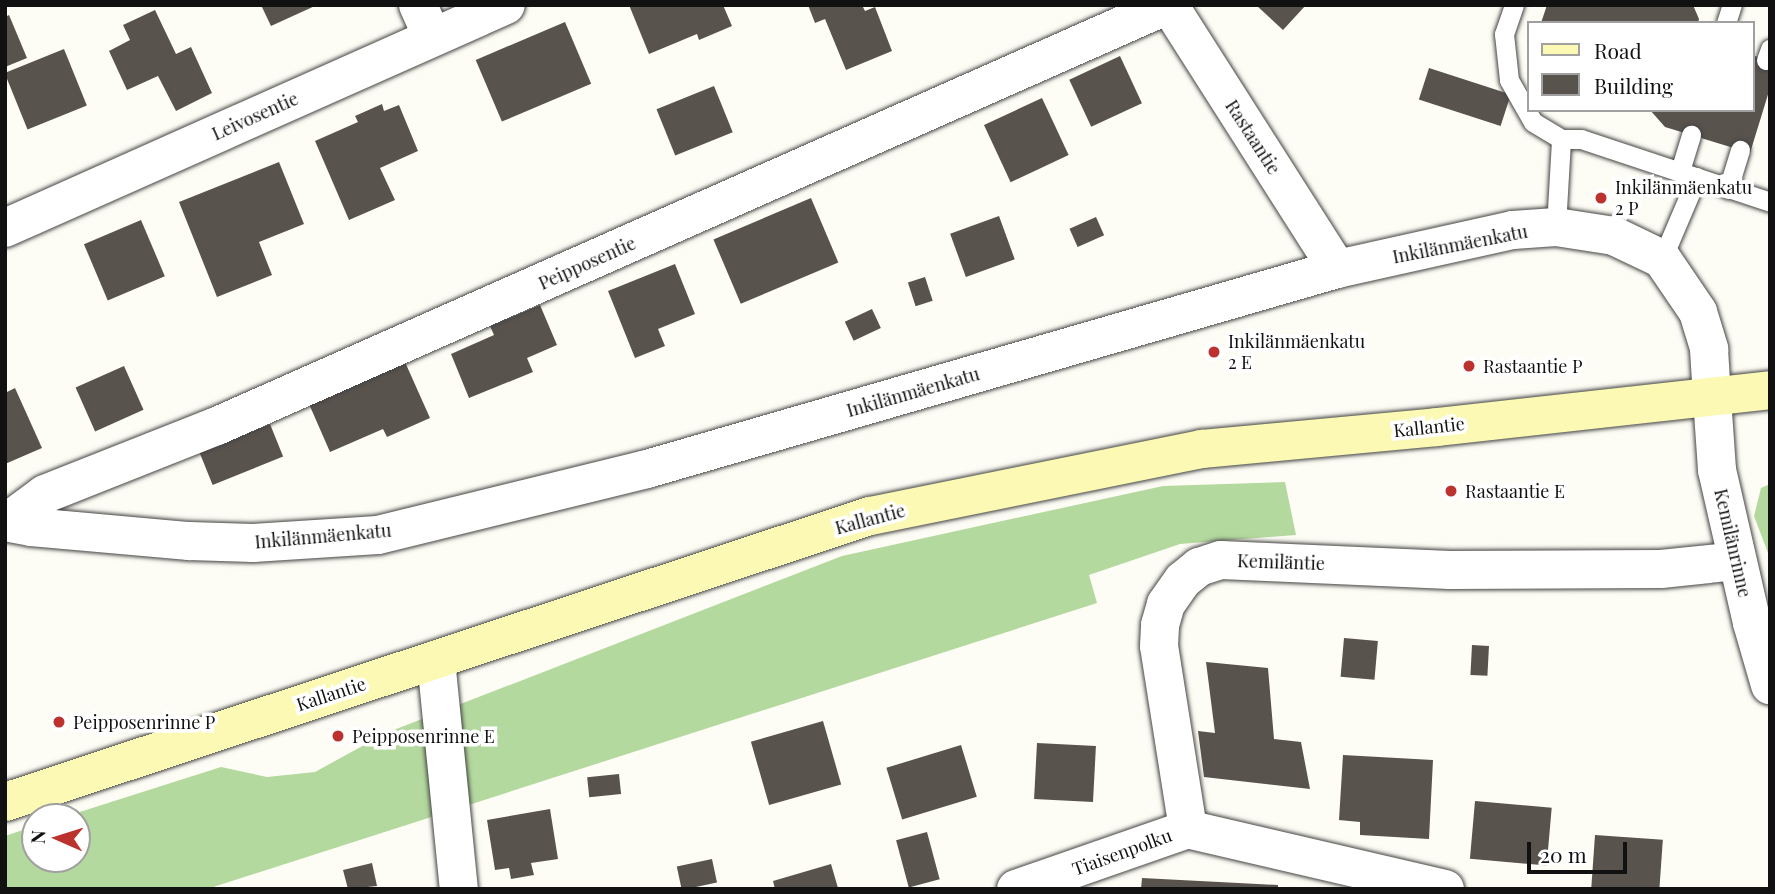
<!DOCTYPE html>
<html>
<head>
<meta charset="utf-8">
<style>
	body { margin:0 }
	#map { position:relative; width:1775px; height:894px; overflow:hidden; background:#fefdf5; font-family:"Playfair Display",serif }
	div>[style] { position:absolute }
	.forest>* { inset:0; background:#b4d99f }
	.building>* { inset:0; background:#59534d; transform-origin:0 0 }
	.roads { filter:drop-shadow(0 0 2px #444) drop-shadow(0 0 2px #444) }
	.service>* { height:19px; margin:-9.5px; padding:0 9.5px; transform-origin:9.5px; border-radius:9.5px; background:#fff }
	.minor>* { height:38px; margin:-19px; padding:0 19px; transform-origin:19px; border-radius:19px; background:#fff }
	.tertiary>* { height:38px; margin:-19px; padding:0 19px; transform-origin:19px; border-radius:19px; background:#fff }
	.secondary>* { height:38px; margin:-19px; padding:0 19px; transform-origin:19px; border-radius:19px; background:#fbf9b3 }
	.dots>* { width:19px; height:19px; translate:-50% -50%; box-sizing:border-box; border:4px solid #fff; border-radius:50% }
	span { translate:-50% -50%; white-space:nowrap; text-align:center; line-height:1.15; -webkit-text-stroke:7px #fff; paint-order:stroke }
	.street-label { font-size:18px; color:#111 }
	.poi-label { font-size:18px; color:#111 }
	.left { translate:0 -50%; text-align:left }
	.frame { position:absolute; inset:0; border:7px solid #111; pointer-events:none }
	.legend { position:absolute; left:1527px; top:21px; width:228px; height:91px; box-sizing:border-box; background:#fff; border:2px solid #a0a0a0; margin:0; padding:9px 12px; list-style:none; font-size:21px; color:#111 }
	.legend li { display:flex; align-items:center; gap:14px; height:35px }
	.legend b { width:35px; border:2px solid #a0a0a0 }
	.north { position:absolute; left:21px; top:803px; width:70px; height:70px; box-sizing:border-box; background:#fff; border:2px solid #a0a0a0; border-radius:50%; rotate:273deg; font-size:19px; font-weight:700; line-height:28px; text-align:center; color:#111 }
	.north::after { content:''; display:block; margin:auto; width:24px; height:32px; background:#bc322e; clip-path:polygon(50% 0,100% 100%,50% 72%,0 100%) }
	.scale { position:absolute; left:1527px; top:842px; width:100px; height:32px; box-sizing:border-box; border:4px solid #111; border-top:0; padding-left:9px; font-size:21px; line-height:24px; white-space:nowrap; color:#111; -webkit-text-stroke:5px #fff; paint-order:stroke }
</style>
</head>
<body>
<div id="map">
	<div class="forest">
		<div style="clip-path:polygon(1285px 482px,1296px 535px,1180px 544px,1089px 575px,1097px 603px,207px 889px,5px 889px,5px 836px,35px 826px,35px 859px,77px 859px,77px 817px,64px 817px,221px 767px,267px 777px,315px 772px,386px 733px,842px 556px,1163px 486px)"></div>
		<div style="clip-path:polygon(1770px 484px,1770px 558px,1754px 516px,1761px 488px)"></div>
	</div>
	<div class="building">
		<div style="clip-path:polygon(261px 5px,317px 5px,271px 26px)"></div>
		<div style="clip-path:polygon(629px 5px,723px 5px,732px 26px,699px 40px,697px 34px,649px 54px)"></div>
		<div style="clip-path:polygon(808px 5px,862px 5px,865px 11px,875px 7px,892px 51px,846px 70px,825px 19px,815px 23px)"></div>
		<div style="clip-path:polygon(1256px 5px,1306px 5px,1283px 30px)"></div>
		<div style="clip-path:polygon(1547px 5px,1693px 5px,1699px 19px,1698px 23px,1541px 23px)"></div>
		<div style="clip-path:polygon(155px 10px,176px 54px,191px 47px,212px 93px,176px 111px,158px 76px,127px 90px,109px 51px,130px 40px,123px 25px)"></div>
		<div style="clip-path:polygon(9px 15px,27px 58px,5px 67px,5px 17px)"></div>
		<div style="left:565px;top:22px;width:67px;height:97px;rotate:67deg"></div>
		<div style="left:64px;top:49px;width:61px;height:64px;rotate:68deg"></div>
		<div style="clip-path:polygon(1752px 55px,1770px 61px,1770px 88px,1750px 153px,1665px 127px,1650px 110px,1752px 110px)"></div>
		<div style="left:1120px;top:56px;width:52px;height:56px;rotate:65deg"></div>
		<div style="left:1429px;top:68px;width:86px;height:33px;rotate:18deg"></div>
		<div style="left:714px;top:86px;width:50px;height:62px;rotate:68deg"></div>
		<div style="left:1042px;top:98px;width:63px;height:64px;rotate:65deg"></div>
		<div style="clip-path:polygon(382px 104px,384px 111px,399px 105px,418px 151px,380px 168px,395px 200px,349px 220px,315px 141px,358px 122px,355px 116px)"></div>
		<div style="clip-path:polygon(279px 162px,304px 224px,259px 242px,272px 275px,217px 297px,179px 202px)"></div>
		<div style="left:811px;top:198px;width:70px;height:106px;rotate:67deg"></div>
		<div style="left:999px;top:216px;width:46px;height:52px;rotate:70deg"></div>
		<div style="left:1096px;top:217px;width:20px;height:29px;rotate:66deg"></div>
		<div style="left:141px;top:220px;width:61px;height:62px;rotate:67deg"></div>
		<div style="clip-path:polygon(675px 264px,695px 314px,658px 329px,665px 346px,635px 358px,608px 291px)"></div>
		<div style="left:925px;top:277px;width:25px;height:18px;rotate:72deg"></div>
		<div style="clip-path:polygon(540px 305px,557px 345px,527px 358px,533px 372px,469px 398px,451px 354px,494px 335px,490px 326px)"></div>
		<div style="left:872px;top:309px;width:21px;height:30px;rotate:65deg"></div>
		<div style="clip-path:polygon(405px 362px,430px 418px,387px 437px,383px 429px,330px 452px,309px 404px)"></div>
		<div style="left:124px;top:366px;width:48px;height:53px;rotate:66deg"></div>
		<div style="clip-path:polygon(15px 388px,42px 448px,5px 464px,5px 393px)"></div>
		<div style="left:270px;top:424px;width:35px;height:76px;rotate:68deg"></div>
		<div style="left:1344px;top:638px;width:34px;height:39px;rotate:5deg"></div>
		<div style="left:1472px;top:645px;width:17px;height:30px;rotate:3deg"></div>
		<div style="clip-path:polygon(1206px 662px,1268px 668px,1274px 739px,1301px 742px,1310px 789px,1204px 777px,1198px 731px,1215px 733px)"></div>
		<div style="left:823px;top:721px;width:66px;height:75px;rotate:74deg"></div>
		<div style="left:1037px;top:743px;width:59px;height:56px;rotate:3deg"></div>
		<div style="left:961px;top:745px;width:54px;height:78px;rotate:73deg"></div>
		<div style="clip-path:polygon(1343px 755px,1433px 760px,1429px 839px,1360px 835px,1360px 822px,1339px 820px)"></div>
		<div style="left:619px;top:774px;width:20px;height:32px;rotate:84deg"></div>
		<div style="left:1475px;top:801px;width:77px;height:58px;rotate:5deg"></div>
		<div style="clip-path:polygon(550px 809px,558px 859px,531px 863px,534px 875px,511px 879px,509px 868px,495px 870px,487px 820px)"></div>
		<div style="left:927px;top:832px;width:49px;height:32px;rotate:75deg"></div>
		<div style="left:1595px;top:835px;width:68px;height:54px;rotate:4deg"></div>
		<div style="left:712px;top:859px;width:24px;height:36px;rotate:78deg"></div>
		<div style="clip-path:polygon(372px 863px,377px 886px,348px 889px,343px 870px)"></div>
		<div style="clip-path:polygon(831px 864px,838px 888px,775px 889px,773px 881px)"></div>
		<div style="clip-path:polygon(1142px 878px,1278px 885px,1278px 889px,1141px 889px)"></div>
	</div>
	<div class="roads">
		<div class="service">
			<div style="left:1514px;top:5px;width:31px;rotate:109deg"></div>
			<div style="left:1504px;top:34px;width:46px;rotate:83.8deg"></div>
			<div style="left:1509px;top:80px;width:48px;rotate:60.3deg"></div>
			<div style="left:1533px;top:122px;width:33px;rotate:31deg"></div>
			<div style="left:1561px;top:139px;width:20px"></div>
			<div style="left:1581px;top:139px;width:199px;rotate:18.4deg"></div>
			<div style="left:1726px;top:23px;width:19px;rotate:-72deg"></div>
			<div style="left:1766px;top:60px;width:12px;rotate:-70deg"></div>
			<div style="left:1680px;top:171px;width:38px;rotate:-73deg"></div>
			<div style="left:1728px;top:189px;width:41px;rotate:-72.9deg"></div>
			<div style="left:1556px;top:227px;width:88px;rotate:-86.7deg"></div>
			<div style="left:1662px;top:259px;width:89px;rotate:-66.9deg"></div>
		</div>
		<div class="minor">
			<div style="left:418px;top:5px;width:35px;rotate:66deg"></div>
			<div style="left:1169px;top:5px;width:313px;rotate:57.5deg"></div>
			<div style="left:5px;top:228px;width:548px;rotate:-23.99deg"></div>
			<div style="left:1712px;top:398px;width:72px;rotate:86deg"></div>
			<div style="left:1717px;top:470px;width:157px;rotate:77.1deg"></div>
			<div style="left:1752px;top:623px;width:65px;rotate:73.8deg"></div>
			<div style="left:7px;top:522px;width:47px;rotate:-36.4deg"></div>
			<div style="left:45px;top:494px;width:185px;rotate:-21.6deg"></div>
			<div style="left:217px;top:426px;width:1040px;rotate:-23.88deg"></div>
			<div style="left:436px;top:660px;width:230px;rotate:84.3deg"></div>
			<div style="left:1016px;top:889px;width:182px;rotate:-19.2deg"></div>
			<div style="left:1445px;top:889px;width:264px;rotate:-166.9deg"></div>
			<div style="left:1188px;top:829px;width:185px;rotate:-99deg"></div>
			<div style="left:1159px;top:646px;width:21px;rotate:-87deg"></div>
			<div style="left:1160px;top:625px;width:22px;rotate:-74deg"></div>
			<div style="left:1166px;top:604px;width:29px;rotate:-55deg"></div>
			<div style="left:1183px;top:580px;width:21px;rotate:-39deg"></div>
			<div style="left:1199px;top:567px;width:23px;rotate:-18deg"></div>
			<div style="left:1221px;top:560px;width:229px;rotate:2.5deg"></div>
			<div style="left:1450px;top:570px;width:211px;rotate:-0.3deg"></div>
			<div style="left:1661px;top:569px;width:76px;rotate:-6deg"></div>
		</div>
		<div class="tertiary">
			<div style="left:5px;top:522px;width:26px;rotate:11deg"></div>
			<div style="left:31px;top:527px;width:159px;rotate:5.1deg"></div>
			<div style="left:189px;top:541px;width:64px;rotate:1.8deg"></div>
			<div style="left:253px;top:543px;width:125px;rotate:-3.7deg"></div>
			<div style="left:378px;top:535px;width:277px;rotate:-13.8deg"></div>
			<div style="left:647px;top:469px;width:718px;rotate:-16.16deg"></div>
			<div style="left:1337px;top:269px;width:180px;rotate:-12.5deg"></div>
			<div style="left:1513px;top:230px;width:43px;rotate:-4deg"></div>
			<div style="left:1556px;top:227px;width:59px;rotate:8.8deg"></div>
			<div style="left:1614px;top:236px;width:53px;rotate:25.6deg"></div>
			<div style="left:1662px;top:259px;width:64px;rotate:55.8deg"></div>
			<div style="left:1698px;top:312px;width:39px;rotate:73deg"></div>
			<div style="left:1709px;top:349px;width:49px;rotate:86.5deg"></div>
		</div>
		<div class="secondary">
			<div style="left:5px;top:802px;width:911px;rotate:-18.3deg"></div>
			<div style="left:870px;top:516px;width:339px;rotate:-11.4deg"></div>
			<div style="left:1202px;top:449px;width:236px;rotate:-5.3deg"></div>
			<div style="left:1437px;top:427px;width:335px;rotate:-6.3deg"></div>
		</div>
	</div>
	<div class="dots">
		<div style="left:1601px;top:198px;background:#bc322e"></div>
		<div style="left:1214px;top:352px;background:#bc322e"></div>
		<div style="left:1469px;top:366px;background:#bc322e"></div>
		<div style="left:1451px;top:491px;background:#bc322e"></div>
		<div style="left:59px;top:722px;background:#bc322e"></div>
		<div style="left:338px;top:736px;background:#bc322e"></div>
	</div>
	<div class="street-label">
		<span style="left:255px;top:116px;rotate:-24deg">Leivosentie</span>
		<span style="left:1253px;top:137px;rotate:57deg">Rastaantie</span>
		<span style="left:1460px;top:244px;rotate:-11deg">Inkilänmäenkatu</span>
		<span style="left:587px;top:263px;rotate:-24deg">Peipposentie</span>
		<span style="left:913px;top:392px;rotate:-16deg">Inkilänmäenkatu</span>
		<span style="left:1429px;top:427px;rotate:-6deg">Kallantie</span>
		<span style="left:870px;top:519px;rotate:-15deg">Kallantie</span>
		<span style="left:323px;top:536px;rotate:-5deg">Inkilänmäenkatu</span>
		<span style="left:1733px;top:543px;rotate:77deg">Kemilänrinne</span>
		<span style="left:1281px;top:562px;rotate:2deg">Kemiläntie</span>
		<span style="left:331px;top:694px;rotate:-18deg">Kallantie</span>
		<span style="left:1122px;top:852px;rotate:-20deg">Tiaisenpolku</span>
	</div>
	<div class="poi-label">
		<span class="left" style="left:1615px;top:198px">Inkilänmäenkatu<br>2 P</span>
		<span class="left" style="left:1228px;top:352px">Inkilänmäenkatu<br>2 E</span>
		<span class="left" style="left:1483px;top:366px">Rastaantie P</span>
		<span class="left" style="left:1465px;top:491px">Rastaantie E</span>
		<span class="left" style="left:73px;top:722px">Peipposenrinne P</span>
		<span class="left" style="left:352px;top:736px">Peipposenrinne E</span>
	</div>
	<div class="frame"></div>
	<ul class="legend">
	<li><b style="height:9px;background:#fbf9b3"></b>Road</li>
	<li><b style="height:19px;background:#59534d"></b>Building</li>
	</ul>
	<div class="north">N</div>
	<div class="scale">20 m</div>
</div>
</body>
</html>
